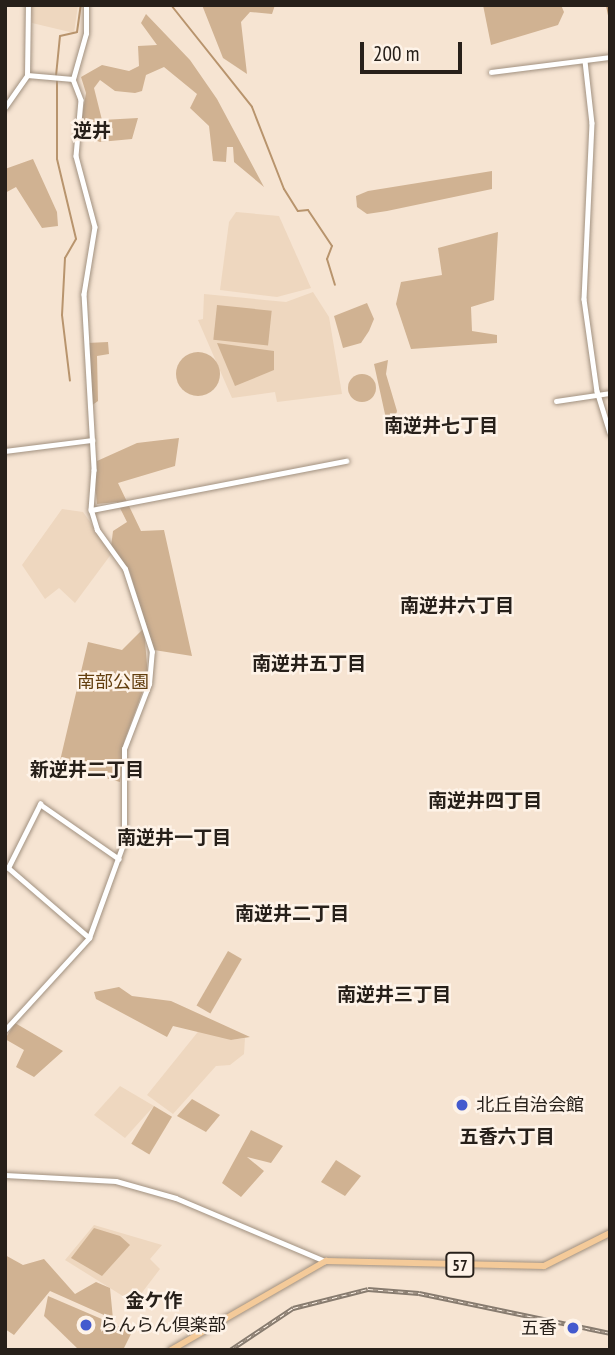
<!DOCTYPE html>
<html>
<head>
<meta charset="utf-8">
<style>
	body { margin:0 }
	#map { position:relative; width:615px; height:1355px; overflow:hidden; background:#f6e4d2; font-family:"PT Sans Narrow","Noto Sans JP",sans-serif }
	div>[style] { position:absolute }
	.built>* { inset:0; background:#eed7bf }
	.green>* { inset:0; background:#d0b292; transform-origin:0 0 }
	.round { border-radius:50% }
	.stream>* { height:2px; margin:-1px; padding:0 1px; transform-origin:1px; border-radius:1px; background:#b8946d }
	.roads { filter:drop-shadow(0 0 2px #a19180) drop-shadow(0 0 2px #a19180) }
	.tertiary>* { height:4.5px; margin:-2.25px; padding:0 2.25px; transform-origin:2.25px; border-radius:2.25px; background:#fff }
	.secondary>* { height:5px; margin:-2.5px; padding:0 2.5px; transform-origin:2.5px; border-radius:2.5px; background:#fff }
	.primary>* { height:6px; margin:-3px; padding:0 3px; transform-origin:3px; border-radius:3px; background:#f4ca99 }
	.rail>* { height:4.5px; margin-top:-2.25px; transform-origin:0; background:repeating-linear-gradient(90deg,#fef3e8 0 5px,#877b6f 0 10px); box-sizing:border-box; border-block:2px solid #877b6f }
	.dots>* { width:19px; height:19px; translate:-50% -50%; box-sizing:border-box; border:4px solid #fef3e8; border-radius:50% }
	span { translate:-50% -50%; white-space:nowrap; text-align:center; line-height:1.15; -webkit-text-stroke:5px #fef3e8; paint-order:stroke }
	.shield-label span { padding:2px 5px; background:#fef3e8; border:2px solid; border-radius:5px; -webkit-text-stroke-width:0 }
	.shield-label { font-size:16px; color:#27201a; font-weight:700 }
	.park-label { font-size:18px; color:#633f0f }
	.poi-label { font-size:18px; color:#27201a }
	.left { translate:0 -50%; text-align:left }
	.right { translate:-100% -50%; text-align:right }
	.neighbourhood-label { font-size:19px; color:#27201a; font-weight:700 }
	.frame { position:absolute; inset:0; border:7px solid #27201a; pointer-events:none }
	.scale { position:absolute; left:360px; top:42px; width:102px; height:32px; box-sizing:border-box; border:4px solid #27201a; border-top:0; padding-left:9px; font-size:21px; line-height:24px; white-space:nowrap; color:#27201a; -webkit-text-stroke:5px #fef3e8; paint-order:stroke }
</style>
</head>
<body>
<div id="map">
	<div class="built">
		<div style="clip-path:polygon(31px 5px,78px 5px,74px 33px,32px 23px)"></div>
		<div style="clip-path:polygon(236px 212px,279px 216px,311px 288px,277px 297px,220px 290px,229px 222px)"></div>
		<div style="clip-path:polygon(313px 292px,329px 317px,342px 394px,277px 402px,275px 392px,232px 398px,198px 320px,203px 319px,204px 294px,286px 302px)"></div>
		<div style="clip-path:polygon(62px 509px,83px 512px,112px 553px,75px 603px,59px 588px,45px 599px,22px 565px)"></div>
		<div style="clip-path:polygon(201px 1028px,231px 1040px,245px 1038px,244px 1054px,230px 1065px,216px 1066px,173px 1114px,147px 1095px)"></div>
		<div style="clip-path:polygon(120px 1086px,154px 1106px,125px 1138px,94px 1115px)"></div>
		<div style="clip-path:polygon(94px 1225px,162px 1245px,150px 1259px,160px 1269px,134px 1303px,65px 1260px)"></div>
	</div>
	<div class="green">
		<div style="clip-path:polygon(202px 5px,275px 5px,272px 14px,250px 12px,241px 22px,247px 74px,223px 58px)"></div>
		<div style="clip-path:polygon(483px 5px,561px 5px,564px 12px,558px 25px,491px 45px)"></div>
		<div style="clip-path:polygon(146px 14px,190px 60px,217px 99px,264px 187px,234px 162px,233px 147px,227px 147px,226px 162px,213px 161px,209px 126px,190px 108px,197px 94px,164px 67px,146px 75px,142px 91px,135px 93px,115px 91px,100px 80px,94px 88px,102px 120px,138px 118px,132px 139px,100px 142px,79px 134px,86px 93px,81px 77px,102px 65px,129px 71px,139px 66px,138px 46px,157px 45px,141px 23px)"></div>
		<div style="clip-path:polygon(33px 159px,57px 212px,58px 226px,42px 228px,16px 187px,5px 193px,5px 169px)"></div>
		<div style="clip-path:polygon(492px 171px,492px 189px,387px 211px,367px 214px,357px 207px,356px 196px,368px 191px)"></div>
		<div style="clip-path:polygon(498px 232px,494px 300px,471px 307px,472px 331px,497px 335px,497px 343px,411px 349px,396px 304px,401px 282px,442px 275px,438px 248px)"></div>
		<div style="clip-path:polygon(367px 303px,374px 319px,369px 331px,361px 343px,343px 348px,334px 316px)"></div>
		<div style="left:217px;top:305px;width:55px;height:35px;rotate:6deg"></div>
		<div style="clip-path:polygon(108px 342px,109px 354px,97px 356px,98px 401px,91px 406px,87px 343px)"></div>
		<div style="clip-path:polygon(217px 343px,274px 351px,274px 370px,235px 386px)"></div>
		<div class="round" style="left:176px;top:352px;width:44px;height:44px"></div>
		<div style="clip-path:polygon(388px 360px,386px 374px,397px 411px,390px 437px,374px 364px)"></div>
		<div class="round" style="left:348px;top:374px;width:28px;height:28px"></div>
		<div style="clip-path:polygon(179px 438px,175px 466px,118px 483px,141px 531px,164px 530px,192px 656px,154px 650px,129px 570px,111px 547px,113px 531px,127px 522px,117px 502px,97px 504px,95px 483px,97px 461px,137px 443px)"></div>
		<div style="clip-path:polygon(144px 628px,148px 677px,124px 742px,120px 782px,59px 765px,88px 642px,122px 650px)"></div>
		<div style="left:228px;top:951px;width:16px;height:63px;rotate:30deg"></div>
		<div style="clip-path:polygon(119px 987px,132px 996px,171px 1001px,250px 1037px,231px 1040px,173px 1026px,167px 1037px,96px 999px,94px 992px)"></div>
		<div style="clip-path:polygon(15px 1023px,63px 1051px,34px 1077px,16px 1067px,24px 1050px,5px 1039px)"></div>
		<div style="clip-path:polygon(192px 1099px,220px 1115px,206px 1132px,177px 1116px)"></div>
		<div style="left:154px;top:1106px;width:21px;height:44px;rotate:31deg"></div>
		<div style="clip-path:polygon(251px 1130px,283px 1146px,271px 1163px,247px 1157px,264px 1171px,241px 1197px,222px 1183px)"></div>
		<div style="clip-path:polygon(336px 1160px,361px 1176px,345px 1196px,321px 1182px)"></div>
		<div style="clip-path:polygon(94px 1228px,120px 1236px,130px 1245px,102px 1276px,71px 1258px)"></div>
		<div style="clip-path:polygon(5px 1255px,23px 1265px,44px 1259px,75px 1294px,96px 1282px,110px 1288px,113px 1319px,50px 1291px,14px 1335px,5px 1329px)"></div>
		<div style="clip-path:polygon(48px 1296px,132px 1332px,123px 1350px,79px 1350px,44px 1316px)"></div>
	</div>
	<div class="stream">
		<div style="left:171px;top:5px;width:130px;rotate:51.5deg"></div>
		<div style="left:252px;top:107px;width:88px;rotate:68.7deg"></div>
		<div style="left:284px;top:189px;width:26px;rotate:58deg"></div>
		<div style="left:298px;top:211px;width:10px;rotate:-6deg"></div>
		<div style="left:308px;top:210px;width:43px;rotate:56.3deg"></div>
		<div style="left:332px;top:246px;width:14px;rotate:111deg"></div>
		<div style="left:327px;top:259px;width:27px;rotate:73deg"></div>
		<div style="left:607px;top:5px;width:16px;rotate:79deg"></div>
		<div style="left:56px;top:76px;width:40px;rotate:-84.3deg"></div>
		<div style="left:60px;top:36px;width:17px;rotate:-13deg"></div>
		<div style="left:77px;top:32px;width:27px;rotate:-82deg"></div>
		<div style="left:57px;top:81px;width:78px;rotate:90deg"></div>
		<div style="left:57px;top:159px;width:82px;rotate:76.6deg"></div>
		<div style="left:76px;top:239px;width:22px;rotate:120deg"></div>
		<div style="left:65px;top:258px;width:57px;rotate:93deg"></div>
		<div style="left:62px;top:315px;width:66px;rotate:83.1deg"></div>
	</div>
	<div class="roads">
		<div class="tertiary">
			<div style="left:585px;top:61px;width:62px;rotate:83.6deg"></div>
			<div style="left:592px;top:123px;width:176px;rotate:92.6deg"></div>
			<div style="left:584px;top:299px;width:93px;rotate:82deg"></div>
			<div style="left:597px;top:391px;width:44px;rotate:72.8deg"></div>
			<div style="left:491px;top:72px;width:120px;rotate:-7.2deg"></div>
			<div style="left:27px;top:75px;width:70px;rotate:-89.2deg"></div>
			<div style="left:73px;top:79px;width:22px;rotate:69deg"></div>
			<div style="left:81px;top:100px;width:56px;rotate:95.1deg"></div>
			<div style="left:76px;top:156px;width:73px;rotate:75deg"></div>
			<div style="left:95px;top:227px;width:68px;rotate:99.3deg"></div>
			<div style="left:84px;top:294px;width:176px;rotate:86.7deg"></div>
			<div style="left:94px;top:470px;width:40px;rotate:94.3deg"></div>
			<div style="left:556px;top:401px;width:55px;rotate:-8.4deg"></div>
			<div style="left:5px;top:451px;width:88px;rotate:-7.2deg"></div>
			<div style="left:89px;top:938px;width:107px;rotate:-139.2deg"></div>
			<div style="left:8px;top:868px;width:72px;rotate:-63.4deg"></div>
			<div style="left:40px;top:804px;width:96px;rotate:34.8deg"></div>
			<div style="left:5px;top:1030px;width:125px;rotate:-47.6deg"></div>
			<div style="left:89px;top:938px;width:102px;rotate:-70deg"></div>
			<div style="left:124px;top:842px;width:93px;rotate:-90deg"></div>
			<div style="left:124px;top:749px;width:70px;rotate:-69deg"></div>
			<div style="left:149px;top:684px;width:32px;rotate:-85deg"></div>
			<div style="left:152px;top:652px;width:87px;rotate:-108deg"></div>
			<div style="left:125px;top:569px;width:48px;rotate:-125.7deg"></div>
			<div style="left:97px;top:530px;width:21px;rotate:-107deg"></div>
			<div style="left:91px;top:510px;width:260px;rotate:-10.9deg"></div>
			<div style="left:5px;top:1175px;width:111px;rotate:3.1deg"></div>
			<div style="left:116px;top:1181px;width:62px;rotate:15.8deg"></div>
			<div style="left:176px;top:1198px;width:162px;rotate:22.9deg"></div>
		</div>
		<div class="secondary">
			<div style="left:5px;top:107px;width:39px;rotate:-55deg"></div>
			<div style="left:27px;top:75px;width:46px;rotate:5deg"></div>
			<div style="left:73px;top:79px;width:48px;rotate:-74.2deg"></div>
			<div style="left:86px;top:33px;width:28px;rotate:-90deg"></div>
		</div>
		<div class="primary">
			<div style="left:171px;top:1350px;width:179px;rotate:-29.9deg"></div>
			<div style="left:326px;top:1261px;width:218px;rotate:1.3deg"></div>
			<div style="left:544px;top:1266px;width:74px;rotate:-26.6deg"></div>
		</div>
	</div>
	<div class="rail">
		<div style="left:230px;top:1350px;width:76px;rotate:-33.7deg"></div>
		<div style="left:293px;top:1308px;width:77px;rotate:-14.2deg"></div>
		<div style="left:368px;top:1289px;width:51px;rotate:4.5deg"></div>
		<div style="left:419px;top:1293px;width:195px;rotate:11.8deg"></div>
	</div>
	<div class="dots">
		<div style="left:462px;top:1105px;background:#445ace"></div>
		<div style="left:86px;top:1325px;background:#445ace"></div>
		<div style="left:573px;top:1328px;background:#445ace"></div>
	</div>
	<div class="shield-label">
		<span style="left:460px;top:1265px">57</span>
	</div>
	<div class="park-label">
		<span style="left:113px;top:682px">南部公園</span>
	</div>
	<div class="poi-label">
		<span class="left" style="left:476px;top:1105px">北丘自治会館</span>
		<span class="left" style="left:100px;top:1325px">らんらん倶楽部</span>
		<span class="right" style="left:557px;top:1328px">五香</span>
	</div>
	<div class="neighbourhood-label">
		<span style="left:92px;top:131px">逆井</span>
		<span style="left:441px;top:426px">南逆井七丁目</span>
		<span style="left:457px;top:606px">南逆井六丁目</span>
		<span style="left:309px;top:664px">南逆井五丁目</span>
		<span style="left:87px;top:770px">新逆井二丁目</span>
		<span style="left:485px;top:801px">南逆井四丁目</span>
		<span style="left:174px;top:838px">南逆井一丁目</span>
		<span style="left:292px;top:914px">南逆井二丁目</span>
		<span style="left:394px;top:995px">南逆井三丁目</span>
		<span style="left:507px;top:1137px">五香六丁目</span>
		<span style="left:154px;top:1301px">金ケ作</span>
	</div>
	<div class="frame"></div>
	<div class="scale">200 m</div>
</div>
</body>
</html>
